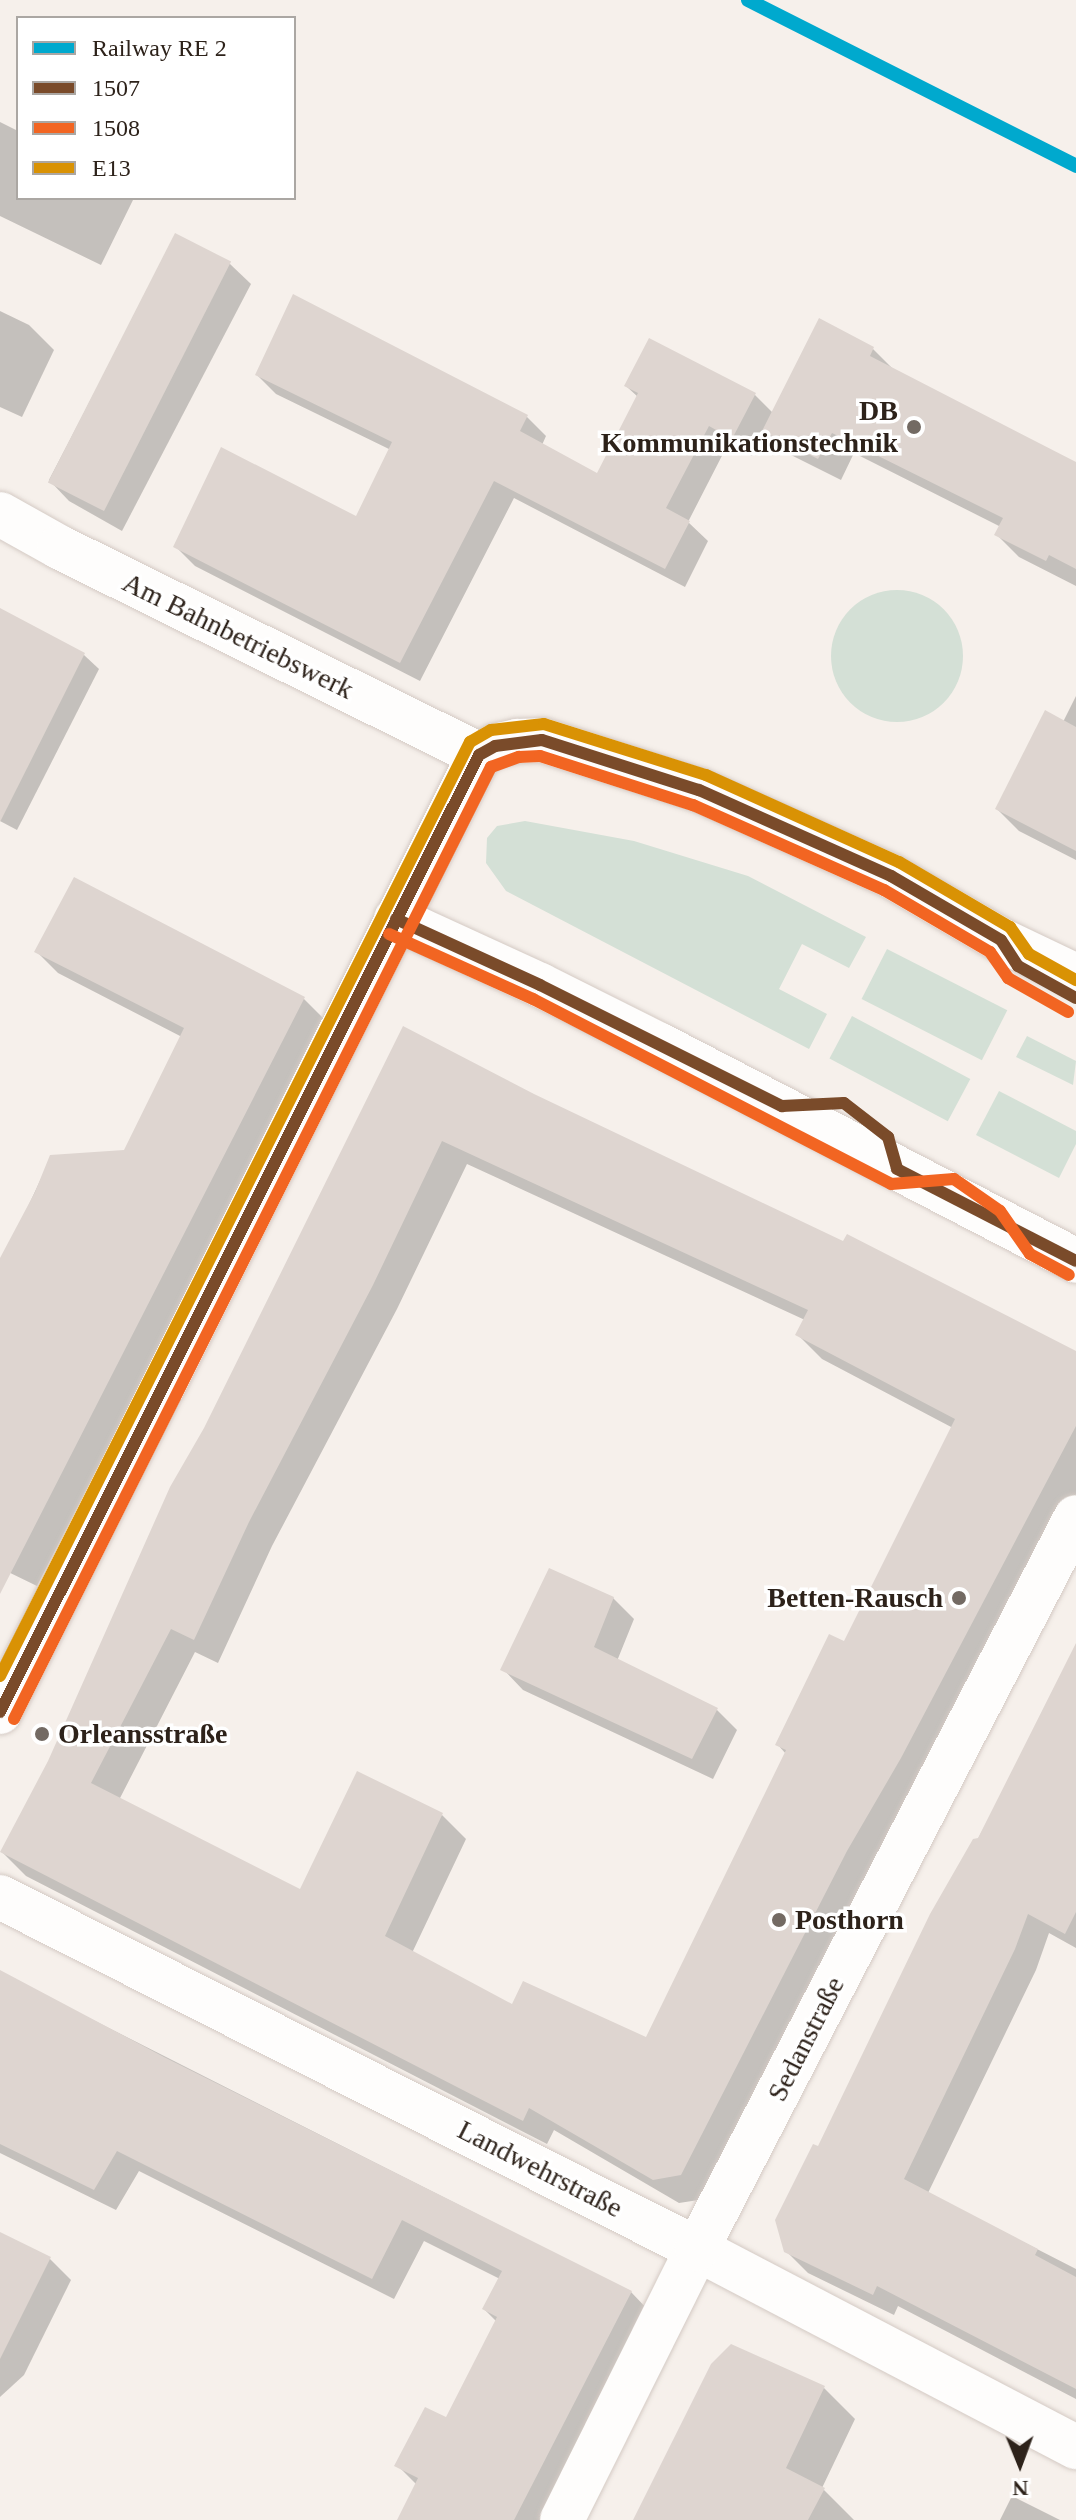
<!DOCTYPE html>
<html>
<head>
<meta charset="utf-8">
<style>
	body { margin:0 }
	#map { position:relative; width:1076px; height:2520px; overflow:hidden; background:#f6f0eb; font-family:"Times New Roman",serif }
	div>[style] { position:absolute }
	.green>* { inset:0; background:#d4e0d6; transform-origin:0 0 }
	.round { border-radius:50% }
	.shadow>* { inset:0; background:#0003 }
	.building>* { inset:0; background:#ded5d0; transform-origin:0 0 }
	.roads { filter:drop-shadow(0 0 2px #d4cac4) drop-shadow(0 0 2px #d4cac4) }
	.street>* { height:44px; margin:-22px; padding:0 22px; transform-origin:22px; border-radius:22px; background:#fefdfc }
	.bus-1>* { height:12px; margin:-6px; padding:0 6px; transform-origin:6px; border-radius:6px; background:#7a4b2a }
	.bus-2>* { height:12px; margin:-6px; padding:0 6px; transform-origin:6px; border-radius:6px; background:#f26522 }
	.bus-3>* { height:12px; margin:-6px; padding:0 6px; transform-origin:6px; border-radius:6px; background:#d99204 }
	.rail-1>* { height:14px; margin:-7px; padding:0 7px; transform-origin:7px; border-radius:7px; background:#00a9ce }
	.dots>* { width:22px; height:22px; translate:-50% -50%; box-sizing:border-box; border:4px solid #fff; border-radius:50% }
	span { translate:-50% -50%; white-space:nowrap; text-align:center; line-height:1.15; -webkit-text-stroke:7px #fff; paint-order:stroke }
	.poi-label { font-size:28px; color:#2d221a; font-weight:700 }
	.right { translate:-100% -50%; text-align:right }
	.left { translate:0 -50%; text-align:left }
	.street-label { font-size:28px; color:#2d221a }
	.legend { position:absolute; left:16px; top:16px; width:280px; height:184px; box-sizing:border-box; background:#fff; border:2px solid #aba7a3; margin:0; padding:10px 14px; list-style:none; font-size:24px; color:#2d221a }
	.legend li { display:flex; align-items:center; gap:16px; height:40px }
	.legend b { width:40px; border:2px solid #aba7a3 }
	.north { position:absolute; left:980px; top:2424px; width:80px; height:80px; -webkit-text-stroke:6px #fff; paint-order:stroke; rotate:179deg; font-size:22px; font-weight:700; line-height:32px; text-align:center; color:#2d221a }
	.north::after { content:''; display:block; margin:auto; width:28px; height:36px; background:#2d221a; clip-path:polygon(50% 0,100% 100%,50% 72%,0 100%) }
</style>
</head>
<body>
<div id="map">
	<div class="green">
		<div class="round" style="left:831px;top:590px;width:132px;height:132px"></div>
		<div style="clip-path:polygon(525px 821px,634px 841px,748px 876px,866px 937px,849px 968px,802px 944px,779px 989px,827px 1014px,809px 1049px,506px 891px,486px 863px,487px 838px,497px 826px)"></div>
		<div style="left:887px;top:949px;width:135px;height:56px;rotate:27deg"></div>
		<div style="left:852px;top:1016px;width:134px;height:48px;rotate:28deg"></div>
		<div style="clip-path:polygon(1027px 1036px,1076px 1061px,1073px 1085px,1016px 1057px)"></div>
		<div style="clip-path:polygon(999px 1091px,1076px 1131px,1076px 1144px,1059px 1178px,976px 1135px)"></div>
	</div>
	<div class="shadow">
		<div style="clip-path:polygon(0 122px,18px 131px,18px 198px,133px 200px,101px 265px,0 216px)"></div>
		<div style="clip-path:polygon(176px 236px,230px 264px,251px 284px,122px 531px,69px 501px,49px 480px)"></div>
		<div style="clip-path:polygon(0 311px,29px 325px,54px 350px,22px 417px,0 407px)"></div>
		<div style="clip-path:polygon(873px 349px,896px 372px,1076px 464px,1076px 586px,1019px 557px,997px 535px,1001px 527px,854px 453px,841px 480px,787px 453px,765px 431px,752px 456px,728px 444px,688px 522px,708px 541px,685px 587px,514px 498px,420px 681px,195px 566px,176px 547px,356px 518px,391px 450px,276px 394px,257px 375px,527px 417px,546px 436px,542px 445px,598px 475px,638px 397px,626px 386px,755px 395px,774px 414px)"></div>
		<div style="clip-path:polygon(0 612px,84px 655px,99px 669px,17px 830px,0 821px)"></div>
		<div style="clip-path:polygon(1076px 696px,1076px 860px,1019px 831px,997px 809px,1063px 722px)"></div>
		<div style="clip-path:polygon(36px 951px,304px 999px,326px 1021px,37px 1586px,0 1568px,0 1267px,51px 1157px,125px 1151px,182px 1037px,58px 973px)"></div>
		<div style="clip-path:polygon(evenodd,403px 1028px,533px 1096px,1076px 1353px,1076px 1495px,705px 2199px,679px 2203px,554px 2130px,547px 2144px,26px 1876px,2px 1852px,50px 1762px,205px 1429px,403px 1028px,467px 1164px,805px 1320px,798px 1335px,822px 1359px,953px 1428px,845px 1644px,778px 1745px,786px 1754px,647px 2040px,513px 2007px,412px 1953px,466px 1839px,442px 1815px,300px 1891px,119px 1800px,195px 1652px,218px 1663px,272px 1546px,397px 1309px,467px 1164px)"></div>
		<div style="clip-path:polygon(613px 1598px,634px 1619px,617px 1661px,717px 1710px,737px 1730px,713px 1779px,523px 1690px,503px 1669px)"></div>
		<div style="clip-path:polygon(1076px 1648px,1076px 1948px,1049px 1933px,1036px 1970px,928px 2193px,1076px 2269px,1076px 2399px,898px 2306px,894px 2315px,808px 2273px,786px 2251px,819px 2149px)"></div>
		<div style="clip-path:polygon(0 1973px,631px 2292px,652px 2314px,546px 2520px,399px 2520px,417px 2485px,397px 2465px,446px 2420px,497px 2322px,484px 2309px,500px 2279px,424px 2241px,394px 2299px,139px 2171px,116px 2210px,0 2153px)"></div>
		<div style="clip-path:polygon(0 2234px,49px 2258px,71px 2280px,24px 2375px,0 2397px)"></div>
		<div style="clip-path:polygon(732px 2346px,824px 2388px,855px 2419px,822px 2488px,854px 2520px,636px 2520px)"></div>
		<div style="clip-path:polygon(1012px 2496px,1060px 2520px,1000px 2520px)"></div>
	</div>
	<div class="building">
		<div style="left:175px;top:233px;width:63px;height:280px;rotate:27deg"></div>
		<div style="clip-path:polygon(293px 294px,528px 415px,520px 431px,597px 473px,638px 393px,624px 386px,649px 338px,756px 393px,732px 439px,709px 426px,666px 508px,690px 521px,665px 569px,494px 481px,400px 663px,173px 547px,221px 447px,356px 516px,392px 442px,255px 375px)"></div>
		<div style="clip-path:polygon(819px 318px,874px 347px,870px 356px,1076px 462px,1076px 569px,1049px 555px,1046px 561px,994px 535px,1003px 518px,832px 433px,818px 459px,762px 431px)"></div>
		<div style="clip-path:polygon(0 608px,85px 653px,0 822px)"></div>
		<div style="clip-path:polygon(1045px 710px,1076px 727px,1076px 851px,995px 809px)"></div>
		<div style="clip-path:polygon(74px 877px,305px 997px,0 1594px,0 1258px,35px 1192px,50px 1155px,124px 1150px,184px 1028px,34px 952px)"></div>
		<div style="clip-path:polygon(evenodd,403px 1026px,534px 1094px,843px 1241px,847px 1234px,1076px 1351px,1076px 1426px,901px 1758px,847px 1851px,681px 2175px,653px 2180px,529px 2108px,523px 2121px,0 1852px,48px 1761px,170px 1487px,204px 1428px,403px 1026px,442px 1141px,808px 1310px,795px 1335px,955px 1419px,844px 1641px,829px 1634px,775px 1745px,786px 1750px,646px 2037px,523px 1981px,512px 2004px,385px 1936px,443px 1813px,357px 1771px,300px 1889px,91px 1783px,171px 1629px,194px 1640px,249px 1522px,373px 1285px,442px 1141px)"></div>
		<div style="clip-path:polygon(549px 1568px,614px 1597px,594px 1647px,718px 1708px,692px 1759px,500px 1670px)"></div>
		<div style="clip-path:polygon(1076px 1643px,1076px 1912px,1065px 1934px,1028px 1914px,1015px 1949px,904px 2179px,1038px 2249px,1035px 2255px,1076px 2277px,1076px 2389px,877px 2286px,873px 2295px,784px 2252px,775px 2220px,813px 2144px,818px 2146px,930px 1914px,973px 1839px,978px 1838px)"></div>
		<div style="clip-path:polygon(0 1970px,164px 2057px,632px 2291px,514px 2520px,397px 2520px,418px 2478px,394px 2466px,425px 2407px,446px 2417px,497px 2317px,482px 2309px,502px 2271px,402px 2220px,372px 2279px,117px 2151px,94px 2190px,0 2144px)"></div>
		<div style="clip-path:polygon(0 2232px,51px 2257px,0 2359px)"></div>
		<div style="clip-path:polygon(731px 2344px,825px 2386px,786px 2468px,825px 2488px,808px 2520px,633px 2520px,711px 2364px)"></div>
	</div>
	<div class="roads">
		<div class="street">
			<div style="left:0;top:514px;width:68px;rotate:29.2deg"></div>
			<div style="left:59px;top:547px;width:469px;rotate:26.3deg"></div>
			<div style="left:396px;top:919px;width:158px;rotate:24.6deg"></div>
			<div style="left:540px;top:985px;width:134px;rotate:26.6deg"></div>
			<div style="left:660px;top:1045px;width:469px;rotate:27.4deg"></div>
			<div style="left:0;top:1712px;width:1070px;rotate:-63.41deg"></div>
			<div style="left:479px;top:755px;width:18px;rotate:-29deg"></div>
			<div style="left:495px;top:746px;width:23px;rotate:-13deg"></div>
			<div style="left:517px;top:741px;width:25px;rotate:-2deg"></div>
			<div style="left:542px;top:740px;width:165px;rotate:17.7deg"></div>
			<div style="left:699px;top:790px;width:210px;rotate:24.1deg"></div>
			<div style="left:891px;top:876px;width:127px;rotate:30.2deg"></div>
			<div style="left:1001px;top:940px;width:83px;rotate:25.6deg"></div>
			<div style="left:0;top:1897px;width:781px;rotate:26.79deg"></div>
			<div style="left:697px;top:2249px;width:428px;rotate:27.6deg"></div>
			<div style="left:562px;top:2520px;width:303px;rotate:-63.5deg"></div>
			<div style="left:697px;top:2249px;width:824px;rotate:-62.63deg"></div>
		</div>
	</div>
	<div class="bus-1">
		<div style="left:396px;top:919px;width:158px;rotate:24.6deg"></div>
		<div style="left:540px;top:985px;width:271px;rotate:26.6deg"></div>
		<div style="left:782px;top:1106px;width:62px;rotate:-2.8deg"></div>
		<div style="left:844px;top:1103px;width:56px;rotate:37.7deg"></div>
		<div style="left:888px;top:1137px;width:33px;rotate:74deg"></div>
		<div style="left:897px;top:1169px;width:201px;rotate:27.2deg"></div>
		<div style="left:0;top:1712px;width:1070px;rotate:-63.41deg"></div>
		<div style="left:479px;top:755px;width:18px;rotate:-29deg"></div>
		<div style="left:495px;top:746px;width:47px;rotate:-7.3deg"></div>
		<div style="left:542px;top:740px;width:165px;rotate:17.7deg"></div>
		<div style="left:699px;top:790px;width:210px;rotate:24.1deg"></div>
		<div style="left:891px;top:876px;width:127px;rotate:30.2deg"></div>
		<div style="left:1001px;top:940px;width:31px;rotate:57deg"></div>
		<div style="left:1018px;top:966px;width:66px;rotate:28.9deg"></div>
	</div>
	<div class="bus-2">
		<div style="left:389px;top:934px;width:158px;rotate:24.3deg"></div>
		<div style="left:533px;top:999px;width:403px;rotate:27.3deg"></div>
		<div style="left:891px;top:1184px;width:63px;rotate:-4.5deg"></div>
		<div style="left:954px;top:1179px;width:56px;rotate:34.8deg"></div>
		<div style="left:1000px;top:1211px;width:52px;rotate:55.1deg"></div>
		<div style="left:1030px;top:1254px;width:44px;rotate:28.3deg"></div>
		<div style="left:14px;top:1719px;width:1065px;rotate:-63.39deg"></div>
		<div style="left:491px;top:767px;width:30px;rotate:-20deg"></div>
		<div style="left:519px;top:757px;width:21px;rotate:-3deg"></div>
		<div style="left:540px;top:756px;width:161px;rotate:17.8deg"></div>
		<div style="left:693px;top:805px;width:209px;rotate:24deg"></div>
		<div style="left:884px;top:890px;width:123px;rotate:30.3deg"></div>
		<div style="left:990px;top:952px;width:32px;rotate:55deg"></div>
		<div style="left:1008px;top:978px;width:69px;rotate:29.5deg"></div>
	</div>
	<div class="bus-3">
		<div style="left:0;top:1676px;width:1046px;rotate:-63.29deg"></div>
		<div style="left:470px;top:742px;width:24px;rotate:-30deg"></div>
		<div style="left:491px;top:730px;width:53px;rotate:-6.5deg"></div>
		<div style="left:544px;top:724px;width:170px;rotate:17.5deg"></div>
		<div style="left:706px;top:775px;width:212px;rotate:24.3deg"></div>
		<div style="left:899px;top:862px;width:129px;rotate:30.4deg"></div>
		<div style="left:1010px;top:927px;width:33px;rotate:55deg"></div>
		<div style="left:1029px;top:954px;width:54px;rotate:29deg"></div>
	</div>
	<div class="rail-1">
		<div style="left:748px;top:0;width:368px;rotate:26.8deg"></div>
	</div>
	<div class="dots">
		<div style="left:914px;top:427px;background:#736a63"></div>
		<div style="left:959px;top:1598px;background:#736a63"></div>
		<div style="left:42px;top:1734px;background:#736a63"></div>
		<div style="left:779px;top:1920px;background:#736a63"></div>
	</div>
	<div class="poi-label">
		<span class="right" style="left:898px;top:427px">DB<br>Kommunikationstechnik</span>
		<span class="right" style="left:943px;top:1598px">Betten-Rausch</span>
		<span class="left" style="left:58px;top:1734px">Orleansstraße</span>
		<span class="left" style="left:795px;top:1920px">Posthorn</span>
	</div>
	<div class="street-label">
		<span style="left:238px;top:636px;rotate:26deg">Am Bahnbetriebswerk</span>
		<span style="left:806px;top:2039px;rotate:-63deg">Sedanstraße</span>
		<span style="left:540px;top:2169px;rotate:27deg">Landwehrstraße</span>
	</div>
	<ul class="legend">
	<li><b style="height:10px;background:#00a9ce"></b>Railway RE 2</li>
	<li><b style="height:10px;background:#7a4b2a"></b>1507</li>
	<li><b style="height:10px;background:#f26522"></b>1508</li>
	<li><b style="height:10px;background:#d99204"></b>E13</li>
	</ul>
	<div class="north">N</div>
</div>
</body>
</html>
